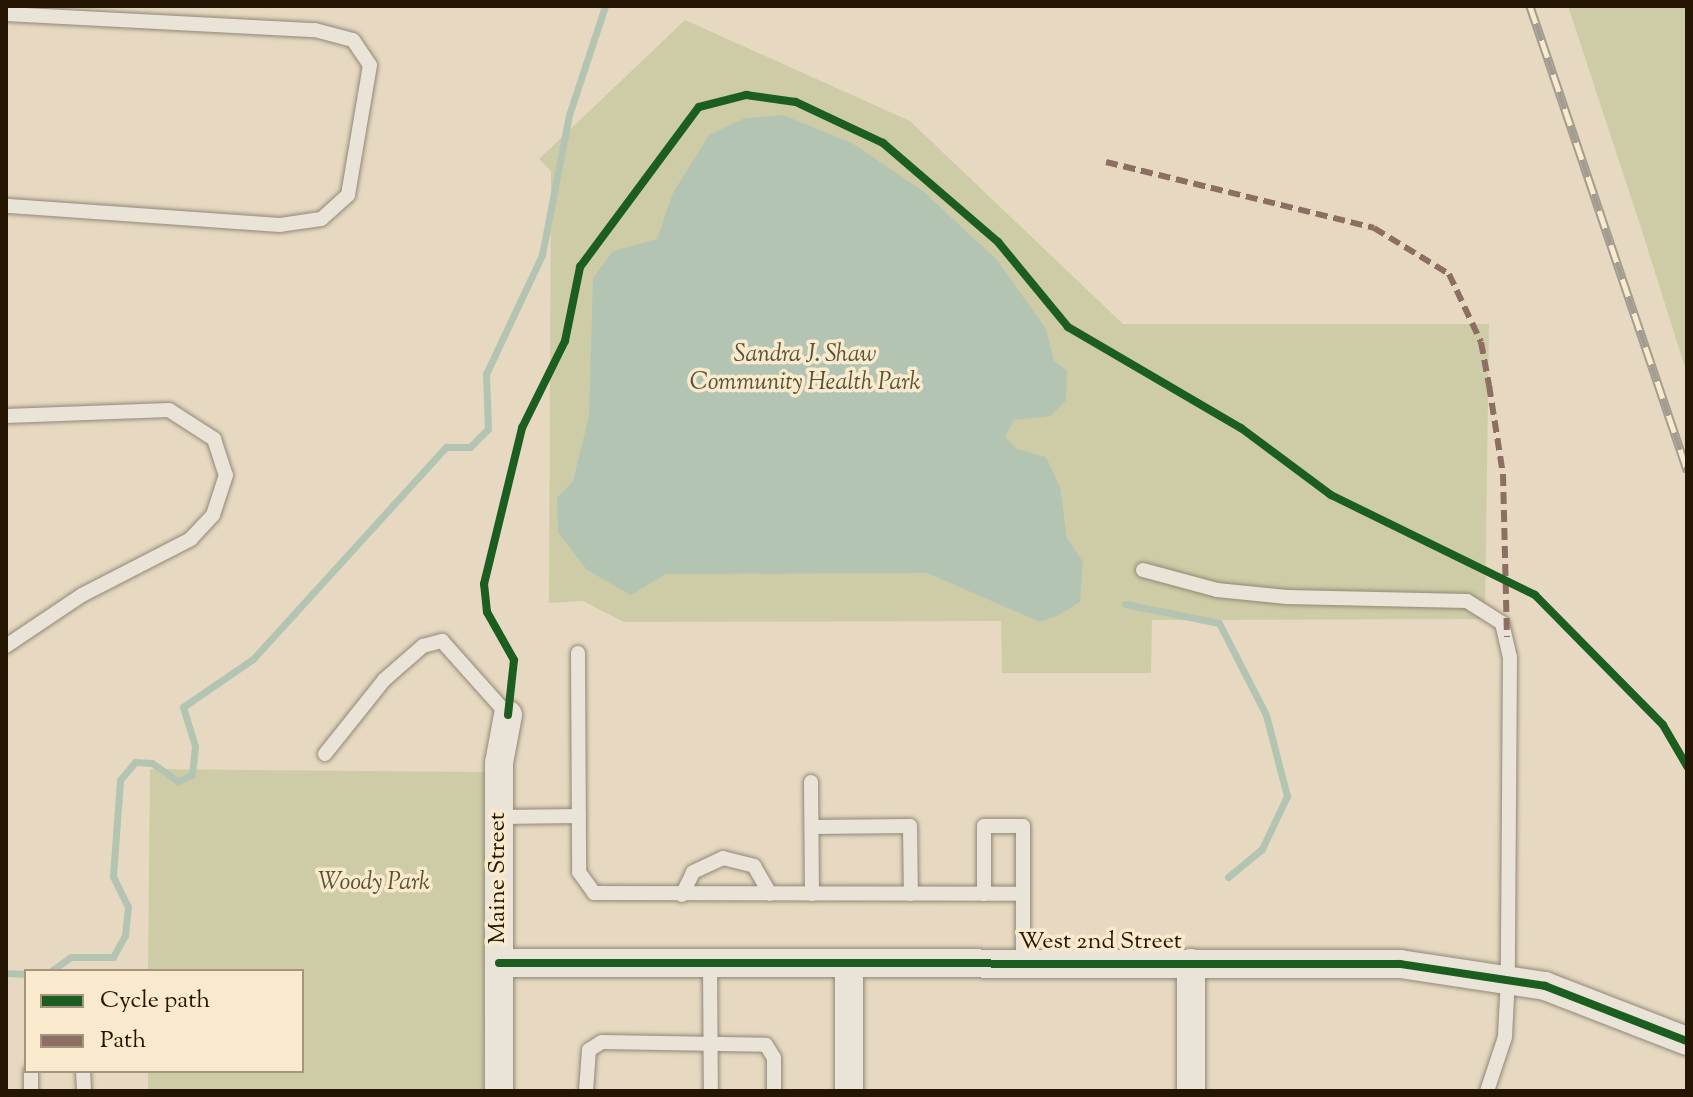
<!DOCTYPE html>
<html>
<head>
<meta charset="utf-8">
<style>
	body { margin:0 }
	#map { position:relative; width:1693px; height:1097px; overflow:hidden; background:#e7d9c1; font-family:"Sorts Mill Goudy",serif }
	div>[style] { position:absolute }
	.green>* { inset:0; background:#cecca6 }
	.water>* { inset:0; background:#b3c5b2 }
	.stream>* { height:7px; margin:-3.5px; padding:0 3.5px; transform-origin:3.5px; border-radius:3.5px; background:#b3c5b2 }
	.roads { filter:drop-shadow(0 0 2px #918878) drop-shadow(0 0 2px #918878) }
	.service>* { height:14px; margin:-7px; padding:0 7px; transform-origin:7px; border-radius:7px; background:#eae3d7 }
	.minor>* { height:28px; margin:-14px; padding:0 14px; transform-origin:14px; border-radius:14px; background:#eae3d7 }
	.rail>* { height:9px; margin-top:-4.5px; transform-origin:0; background:repeating-linear-gradient(90deg,#f9eacd 0 18px,#a39d91 0 36px); box-sizing:border-box; border-block:2px solid #a39d91 }
	.quiet>* { height:6px; margin-top:-3px; transform-origin:0; background:repeating-linear-gradient(90deg,#8d6e63 0 12px,transparent 0 18px) }
	.cycleway>* { height:8px; margin:-4px; padding:0 4px; transform-origin:4px; border-radius:4px; background:#1b5e20 }
	span { translate:-50% -50%; white-space:nowrap; text-align:center; line-height:1.15; -webkit-text-stroke:7px #f9eacd; paint-order:stroke }
	.park-label { font-size:24px; color:#585234; font-style:italic }
	.street-label { font-size:24px; color:#241603 }
	.frame { position:absolute; inset:0; border:8px solid #241603; pointer-events:none }
	.legend { position:absolute; left:24px; top:969px; width:280px; height:104px; box-sizing:border-box; background:#f9eacd; border:2px solid #a4957c; margin:0; padding:10px 14px; list-style:none; font-size:24px; color:#241603 }
	.legend li { display:flex; align-items:center; gap:16px; height:40px }
	.legend b { width:40px; border:2px solid #a4957c }
</style>
</head>
<body>
<div id="map">
	<div class="green">
		<div style="clip-path:polygon(1568px 6px,1687px 6px,1687px 374px,1642px 231px)"></div>
		<div style="clip-path:polygon(685px 20px,910px 121px,1123px 324px,1489px 324px,1485px 619px,1152px 620px,1151px 673px,1002px 673px,1001px 621px,624px 622px,583px 601px,549px 603px,551px 171px,539px 159px)"></div>
		<div style="clip-path:polygon(150px 769px,486px 772px,483px 1091px,148px 1091px,148px 1071px,302px 1071px,302px 971px,148px 971px)"></div>
	</div>
	<div class="water">
		<div style="clip-path:polygon(783px 115px,852px 143px,923px 191px,997px 260px,1046px 329px,1054px 361px,1067px 370px,1066px 400px,1051px 416px,1014px 420px,1005px 437px,1017px 449px,1046px 457px,1060px 487px,1067px 538px,1083px 562px,1080px 602px,1059px 615px,1040px 622px,927px 573px,666px 574px,631px 595px,587px 570px,558px 532px,557px 498px,573px 481px,589px 416px,593px 278px,613px 251px,657px 239px,673px 193px,709px 135px,745px 118px)"></div>
	</div>
	<div class="stream">
		<div style="left:1125px;top:604px;width:96px;rotate:11.4deg"></div>
		<div style="left:1219px;top:623px;width:103px;rotate:62.9deg"></div>
		<div style="left:1266px;top:715px;width:84px;rotate:75.5deg"></div>
		<div style="left:1287px;top:796px;width:59px;rotate:115.3deg"></div>
		<div style="left:1262px;top:849px;width:44px;rotate:140.5deg"></div>
		<div style="left:51px;top:971px;width:24px;rotate:-35deg"></div>
		<div style="left:71px;top:957px;width:42px"></div>
		<div style="left:113px;top:957px;width:25px;rotate:-61deg"></div>
		<div style="left:125px;top:935px;width:28px;rotate:-84deg"></div>
		<div style="left:128px;top:907px;width:34px;rotate:-116deg"></div>
		<div style="left:113px;top:876px;width:96px;rotate:-85.8deg"></div>
		<div style="left:120px;top:780px;width:23px;rotate:-50deg"></div>
		<div style="left:135px;top:762px;width:17px;rotate:3deg"></div>
		<div style="left:152px;top:763px;width:32px;rotate:35deg"></div>
		<div style="left:178px;top:781px;width:15px;rotate:-23deg"></div>
		<div style="left:192px;top:775px;width:29px;rotate:-84deg"></div>
		<div style="left:195px;top:746px;width:41px;rotate:-107.1deg"></div>
		<div style="left:183px;top:707px;width:85px;rotate:-34.4deg"></div>
		<div style="left:253px;top:659px;width:287px;rotate:-47.7deg"></div>
		<div style="left:446px;top:447px;width:24px"></div>
		<div style="left:470px;top:447px;width:25px;rotate:-45deg"></div>
		<div style="left:488px;top:429px;width:55px;rotate:-92.1deg"></div>
		<div style="left:486px;top:374px;width:132px;rotate:-64.8deg"></div>
		<div style="left:542px;top:255px;width:143px;rotate:-79.1deg"></div>
		<div style="left:569px;top:115px;width:115px;rotate:-71.7deg"></div>
		<div style="left:6px;top:973px;width:20px;rotate:3deg"></div>
	</div>
	<div class="roads">
		<div class="service">
			<div style="left:6px;top:14px;width:309px;rotate:3deg"></div>
			<div style="left:315px;top:30px;width:39px;rotate:15deg"></div>
			<div style="left:353px;top:40px;width:30px;rotate:56deg"></div>
			<div style="left:370px;top:65px;width:132px;rotate:99.6deg"></div>
			<div style="left:348px;top:195px;width:36px;rotate:138deg"></div>
			<div style="left:321px;top:219px;width:41px;rotate:171.7deg"></div>
			<div style="left:280px;top:225px;width:275px;rotate:-176deg"></div>
			<div style="left:6px;top:416px;width:163px;rotate:-2.1deg"></div>
			<div style="left:169px;top:410px;width:54px;rotate:32.8deg"></div>
			<div style="left:214px;top:439px;width:38px;rotate:72deg"></div>
			<div style="left:226px;top:475px;width:42px;rotate:108deg"></div>
			<div style="left:213px;top:515px;width:33px;rotate:133deg"></div>
			<div style="left:191px;top:539px;width:123px;rotate:152.8deg"></div>
			<div style="left:82px;top:595px;width:92px;rotate:146.1deg"></div>
			<div style="left:1143px;top:570px;width:77px;rotate:15.1deg"></div>
			<div style="left:1217px;top:590px;width:70px;rotate:5.7deg"></div>
			<div style="left:1287px;top:597px;width:180px;rotate:1.3deg"></div>
			<div style="left:1467px;top:601px;width:41px;rotate:32.2deg"></div>
			<div style="left:1502px;top:623px;width:35px;rotate:77deg"></div>
			<div style="left:1510px;top:657px;width:320px;rotate:90.4deg"></div>
			<div style="left:1508px;top:977px;width:60px;rotate:92.9deg"></div>
			<div style="left:1505px;top:1037px;width:57px;rotate:108.4deg"></div>
			<div style="left:578px;top:653px;width:219px;rotate:89.7deg"></div>
			<div style="left:579px;top:872px;width:26px;rotate:54deg"></div>
			<div style="left:594px;top:893px;width:429px;rotate:0.1deg"></div>
			<div style="left:325px;top:754px;width:95px;rotate:-51.4deg"></div>
			<div style="left:384px;top:680px;width:52px;rotate:-41.1deg"></div>
			<div style="left:423px;top:646px;width:20px;rotate:-15deg"></div>
			<div style="left:442px;top:641px;width:99px;rotate:48.3deg"></div>
			<div style="left:811px;top:782px;width:112px;rotate:89.5deg"></div>
			<div style="left:499px;top:817px;width:80px;rotate:-0.7deg"></div>
			<div style="left:812px;top:827px;width:98px;rotate:-0.6deg"></div>
			<div style="left:910px;top:826px;width:68px;rotate:89.2deg"></div>
			<div style="left:984px;top:894px;width:68px;rotate:-90deg"></div>
			<div style="left:984px;top:826px;width:39px"></div>
			<div style="left:1023px;top:826px;width:137px;rotate:90deg"></div>
			<div style="left:682px;top:895px;width:25px;rotate:-64deg"></div>
			<div style="left:693px;top:872px;width:33px;rotate:-25deg"></div>
			<div style="left:723px;top:858px;width:32px;rotate:14deg"></div>
			<div style="left:754px;top:866px;width:32px;rotate:60deg"></div>
			<div style="left:710px;top:963px;width:128px;rotate:89.6deg"></div>
			<div style="left:31px;top:1071px;width:20px;rotate:90deg"></div>
			<div style="left:83px;top:1071px;width:20px;rotate:87deg"></div>
			<div style="left:586px;top:1091px;width:41px;rotate:-85.8deg"></div>
			<div style="left:589px;top:1050px;width:15px;rotate:-32deg"></div>
			<div style="left:602px;top:1042px;width:164px;rotate:1deg"></div>
			<div style="left:766px;top:1045px;width:15px;rotate:58deg"></div>
			<div style="left:774px;top:1058px;width:33px;rotate:90deg"></div>
		</div>
		<div class="minor">
			<div style="left:499px;top:963px;width:901px;rotate:0.06deg"></div>
			<div style="left:1400px;top:964px;width:147px;rotate:8.6deg"></div>
			<div style="left:1545px;top:986px;width:152px;rotate:21.2deg"></div>
			<div style="left:849px;top:963px;width:128px;rotate:90deg"></div>
			<div style="left:1191px;top:963px;width:128px;rotate:90deg"></div>
			<div style="left:499px;top:1091px;width:328px;rotate:-90deg"></div>
			<div style="left:499px;top:763px;width:49px;rotate:-79.4deg"></div>
		</div>
	</div>
	<div class="rail">
		<div style="left:1530px;top:6px;width:491px;rotate:71.3deg"></div>
	</div>
	<div class="quiet">
		<div style="left:1106px;top:162px;width:276px;rotate:13.8deg"></div>
		<div style="left:1374px;top:228px;width:88px;rotate:31.5deg"></div>
		<div style="left:1449px;top:274px;width:75px;rotate:64.8deg"></div>
		<div style="left:1481px;top:342px;width:44px;rotate:79.5deg"></div>
		<div style="left:1489px;top:385px;width:90px;rotate:81.1deg"></div>
		<div style="left:1503px;top:474px;width:163px;rotate:88.6deg"></div>
	</div>
	<div class="cycleway">
		<div style="left:508px;top:715px;width:55px;rotate:-83.8deg"></div>
		<div style="left:514px;top:660px;width:55px;rotate:-119.4deg"></div>
		<div style="left:487px;top:612px;width:28px;rotate:-96deg"></div>
		<div style="left:484px;top:584px;width:161px;rotate:-76.3deg"></div>
		<div style="left:522px;top:428px;width:97px;rotate:-63.7deg"></div>
		<div style="left:565px;top:341px;width:76px;rotate:-78.5deg"></div>
		<div style="left:580px;top:267px;width:199px;rotate:-53.4deg"></div>
		<div style="left:699px;top:107px;width:49px;rotate:-14.3deg"></div>
		<div style="left:746px;top:95px;width:50px;rotate:8deg"></div>
		<div style="left:796px;top:102px;width:96px;rotate:25.2deg"></div>
		<div style="left:883px;top:143px;width:152px;rotate:40.7deg"></div>
		<div style="left:998px;top:242px;width:110px;rotate:50.5deg"></div>
		<div style="left:1068px;top:327px;width:200px;rotate:30.3deg"></div>
		<div style="left:1241px;top:428px;width:112px;rotate:36.7deg"></div>
		<div style="left:1331px;top:495px;width:227px;rotate:26.1deg"></div>
		<div style="left:1535px;top:595px;width:182px;rotate:45.4deg"></div>
		<div style="left:1663px;top:725px;width:48px;rotate:59.7deg"></div>
		<div style="left:499px;top:963px;width:901px;rotate:0.06deg"></div>
		<div style="left:1400px;top:964px;width:147px;rotate:8.6deg"></div>
		<div style="left:1545px;top:986px;width:152px;rotate:21.2deg"></div>
	</div>
	<div class="park-label">
		<span style="left:805px;top:370px">Sandra J. Shaw<br>Community Health Park</span>
		<span style="left:374px;top:884px">Woody Park</span>
	</div>
	<div class="street-label">
		<span style="left:499px;top:878px;rotate:-90deg">Maine Street</span>
		<span style="left:1100px;top:943px">West 2nd Street</span>
	</div>
	<div class="frame"></div>
	<ul class="legend">
	<li><b style="height:10px;background:#1b5e20"></b>Cycle path</li>
	<li><b style="height:10px;background:#8d6e63"></b>Path</li>
	</ul>
</div>
</body>
</html>
